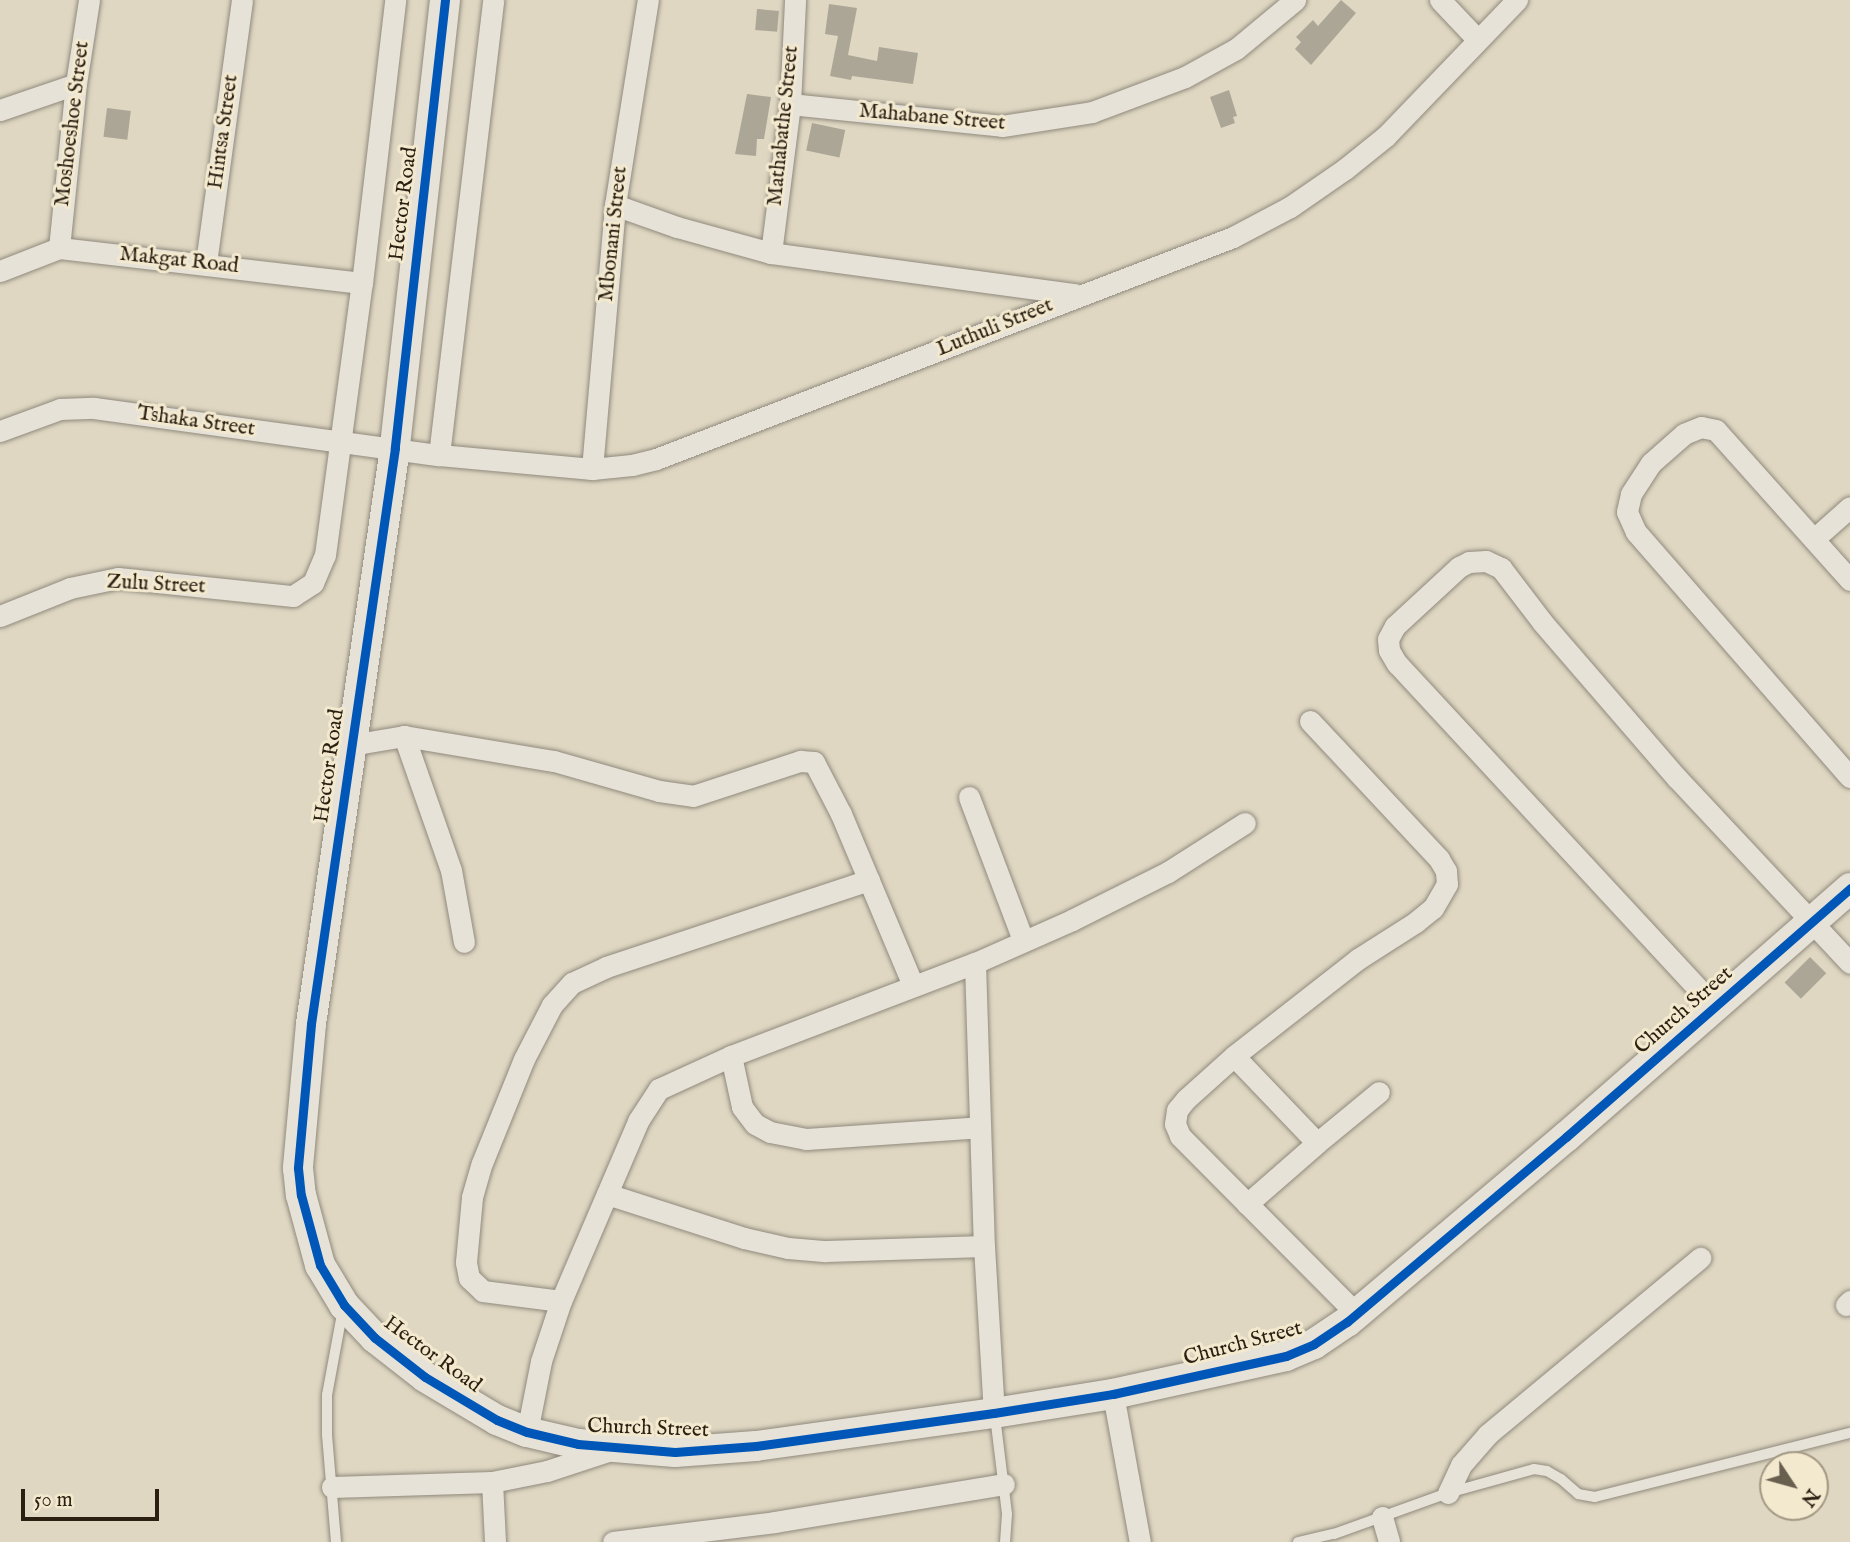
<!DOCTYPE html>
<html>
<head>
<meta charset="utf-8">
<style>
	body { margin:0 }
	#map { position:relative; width:1850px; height:1542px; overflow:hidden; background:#dfd7c2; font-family:"IM FELL English",serif }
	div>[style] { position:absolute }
	.building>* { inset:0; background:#aca697; transform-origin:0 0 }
	.roads { filter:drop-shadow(0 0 2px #908a7d) drop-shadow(0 0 2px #908a7d) }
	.lane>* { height:10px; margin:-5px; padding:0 5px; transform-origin:5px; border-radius:5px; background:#e6e2d7 }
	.street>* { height:21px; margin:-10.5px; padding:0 10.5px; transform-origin:10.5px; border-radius:10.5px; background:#e6e2d7 }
	.secondary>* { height:30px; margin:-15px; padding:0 15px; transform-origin:15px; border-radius:15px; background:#e6e2d7 }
	.cycleway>* { height:9px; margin:-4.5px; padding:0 4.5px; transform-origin:4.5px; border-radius:4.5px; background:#0057b8 }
	span { translate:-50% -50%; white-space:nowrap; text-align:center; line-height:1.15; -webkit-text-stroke:6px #f3e9cf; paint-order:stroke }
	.street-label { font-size:21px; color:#2a1f11 }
	.north { position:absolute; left:1759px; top:1451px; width:70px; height:70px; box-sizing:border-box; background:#f3e9cf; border:2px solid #a39883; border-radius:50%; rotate:126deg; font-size:19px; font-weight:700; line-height:28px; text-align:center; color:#2a1f11 }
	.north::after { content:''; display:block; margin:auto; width:24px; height:32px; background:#695f4f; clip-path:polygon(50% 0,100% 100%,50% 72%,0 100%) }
	.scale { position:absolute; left:21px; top:1489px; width:138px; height:32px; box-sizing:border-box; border:4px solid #2a1f11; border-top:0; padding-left:9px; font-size:21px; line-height:24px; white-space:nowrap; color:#2a1f11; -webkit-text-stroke:5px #f3e9cf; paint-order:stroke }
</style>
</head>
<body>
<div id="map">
	<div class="building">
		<div style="clip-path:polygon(1341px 0,1356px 13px,1311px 65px,1295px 49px,1301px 42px,1296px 37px,1313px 20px,1318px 26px)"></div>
		<div style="clip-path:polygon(829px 4px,857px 8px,848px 55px,877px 61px,879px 47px,918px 53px,913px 84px,852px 76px,851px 80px,830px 76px,838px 36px,825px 34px)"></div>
		<div style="left:757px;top:9px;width:22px;height:21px;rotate:5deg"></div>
		<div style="clip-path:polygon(1229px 90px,1237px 116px,1233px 117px,1235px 123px,1221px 128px,1210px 97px)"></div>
		<div style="clip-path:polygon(747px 94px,771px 97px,764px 139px,757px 139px,756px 156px,735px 154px)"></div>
		<div style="left:107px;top:108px;width:24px;height:29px;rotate:7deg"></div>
		<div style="left:812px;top:123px;width:34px;height:28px;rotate:12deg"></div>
		<div style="left:1810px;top:957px;width:23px;height:36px;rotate:45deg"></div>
	</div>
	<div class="roads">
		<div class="lane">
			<div style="left:995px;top:1416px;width:99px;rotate:83deg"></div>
			<div style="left:1007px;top:1514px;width:28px;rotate:94deg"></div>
			<div style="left:336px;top:1542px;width:108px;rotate:-94.8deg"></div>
			<div style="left:327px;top:1434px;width:39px;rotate:-90deg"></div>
			<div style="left:327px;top:1395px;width:87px;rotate:-79.5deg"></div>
			<div style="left:1298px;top:1542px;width:37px;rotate:-13deg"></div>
			<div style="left:1334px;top:1534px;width:121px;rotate:-19.8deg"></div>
			<div style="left:1448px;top:1493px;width:89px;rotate:-15.6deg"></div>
			<div style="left:1534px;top:1469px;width:13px;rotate:9deg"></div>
			<div style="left:1547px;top:1471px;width:16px;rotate:30deg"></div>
			<div style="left:1561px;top:1479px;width:23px;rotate:41deg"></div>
			<div style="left:1578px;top:1494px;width:17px;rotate:10deg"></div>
			<div style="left:1595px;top:1497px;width:263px;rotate:-14.1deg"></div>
		</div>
		<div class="street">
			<div style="left:1440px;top:0;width:54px;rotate:46.5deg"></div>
			<div style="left:790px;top:104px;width:213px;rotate:5.9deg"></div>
			<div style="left:1002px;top:126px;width:91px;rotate:-8.8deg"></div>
			<div style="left:1092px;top:112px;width:99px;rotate:-20.6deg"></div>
			<div style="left:1185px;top:77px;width:58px;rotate:-28.8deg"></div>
			<div style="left:1236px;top:49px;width:77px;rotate:-39.7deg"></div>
			<div style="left:0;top:110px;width:80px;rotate:-18.9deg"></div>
			<div style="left:615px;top:205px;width:66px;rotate:19.5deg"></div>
			<div style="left:677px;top:227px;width:98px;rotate:15.5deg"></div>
			<div style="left:771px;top:253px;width:307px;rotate:7.7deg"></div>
			<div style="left:59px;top:248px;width:165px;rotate:-84.1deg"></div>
			<div style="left:76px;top:84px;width:85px;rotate:-81.2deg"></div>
			<div style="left:771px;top:253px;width:150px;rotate:-82.7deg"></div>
			<div style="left:790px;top:104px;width:104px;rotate:-87.2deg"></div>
			<div style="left:206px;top:263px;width:265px;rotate:-82.2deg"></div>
			<div style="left:0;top:271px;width:63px;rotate:-21.3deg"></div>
			<div style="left:59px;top:248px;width:305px;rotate:6.6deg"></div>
			<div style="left:0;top:431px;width:64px;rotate:-20.1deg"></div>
			<div style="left:60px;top:409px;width:34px;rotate:-2deg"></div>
			<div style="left:94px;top:408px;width:348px;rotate:7.8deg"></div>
			<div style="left:439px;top:455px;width:154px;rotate:5.2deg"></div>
			<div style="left:592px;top:469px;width:40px;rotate:-5.7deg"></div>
			<div style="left:632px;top:465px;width:25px;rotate:-14deg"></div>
			<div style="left:656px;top:459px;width:618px;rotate:-21.04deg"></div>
			<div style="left:1233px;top:237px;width:64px;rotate:-27.8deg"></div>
			<div style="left:1290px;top:207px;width:67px;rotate:-34.6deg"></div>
			<div style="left:1345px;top:169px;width:53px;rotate:-38.8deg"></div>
			<div style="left:1386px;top:136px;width:189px;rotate:-46.1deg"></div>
			<div style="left:439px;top:455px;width:458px;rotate:-83.2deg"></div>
			<div style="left:592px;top:469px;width:265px;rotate:-85deg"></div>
			<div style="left:615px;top:205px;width:208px;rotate:-80.9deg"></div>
			<div style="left:1814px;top:539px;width:48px;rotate:-41.6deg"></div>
			<div style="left:1850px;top:580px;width:201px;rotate:-131.8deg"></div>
			<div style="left:1716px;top:430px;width:15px;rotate:-169deg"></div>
			<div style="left:1701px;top:427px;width:18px;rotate:158deg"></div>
			<div style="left:1684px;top:434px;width:44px;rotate:138.7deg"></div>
			<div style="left:1651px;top:463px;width:37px;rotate:123deg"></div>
			<div style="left:1631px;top:494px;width:18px;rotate:103deg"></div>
			<div style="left:1627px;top:512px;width:22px;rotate:66deg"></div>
			<div style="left:1636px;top:532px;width:325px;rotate:48.9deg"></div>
			<div style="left:0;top:616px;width:75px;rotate:-21.8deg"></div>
			<div style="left:70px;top:588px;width:49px;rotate:-11.8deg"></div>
			<div style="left:118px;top:578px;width:176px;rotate:5.9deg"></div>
			<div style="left:293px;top:596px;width:24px;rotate:-33deg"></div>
			<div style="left:313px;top:583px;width:30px;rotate:-67deg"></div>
			<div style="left:325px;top:555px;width:275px;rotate:-82.3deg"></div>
			<div style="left:362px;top:283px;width:285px;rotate:-83.3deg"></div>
			<div style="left:1310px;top:721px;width:189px;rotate:46.9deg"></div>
			<div style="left:1439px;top:859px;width:14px;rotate:60deg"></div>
			<div style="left:1446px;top:871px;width:13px;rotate:86deg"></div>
			<div style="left:1447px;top:884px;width:28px;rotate:120deg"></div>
			<div style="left:1433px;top:908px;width:22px;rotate:141deg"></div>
			<div style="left:1416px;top:922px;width:69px;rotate:147.5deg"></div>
			<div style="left:1358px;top:959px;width:157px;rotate:142deg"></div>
			<div style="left:1234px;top:1056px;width:64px;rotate:138.1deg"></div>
			<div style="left:1186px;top:1099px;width:14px;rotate:129deg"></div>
			<div style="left:1177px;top:1110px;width:14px;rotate:98deg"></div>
			<div style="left:1175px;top:1124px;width:13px;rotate:67deg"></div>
			<div style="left:1180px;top:1136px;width:251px;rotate:45.2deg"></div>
			<div style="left:404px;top:736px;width:142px;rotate:70.7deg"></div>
			<div style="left:451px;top:870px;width:73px;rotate:79.8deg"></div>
			<div style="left:351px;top:745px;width:54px;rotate:-9.6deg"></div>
			<div style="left:404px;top:736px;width:152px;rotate:9.5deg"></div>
			<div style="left:554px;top:761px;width:109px;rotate:15.9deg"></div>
			<div style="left:659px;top:791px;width:34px;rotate:8deg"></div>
			<div style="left:693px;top:796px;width:113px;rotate:-18.1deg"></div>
			<div style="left:800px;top:761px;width:14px;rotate:4deg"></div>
			<div style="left:814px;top:762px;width:59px;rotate:62.6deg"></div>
			<div style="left:841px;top:814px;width:186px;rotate:67.2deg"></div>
			<div style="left:969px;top:797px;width:153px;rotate:69.3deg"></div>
			<div style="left:975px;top:963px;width:283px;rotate:88.2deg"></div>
			<div style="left:984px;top:1246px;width:167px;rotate:86.6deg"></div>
			<div style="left:1716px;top:1008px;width:469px;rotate:-132.8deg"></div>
			<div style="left:1397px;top:664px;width:16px;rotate:-120deg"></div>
			<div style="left:1389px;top:650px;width:11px;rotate:-95deg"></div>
			<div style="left:1388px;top:639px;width:15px;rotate:-62deg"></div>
			<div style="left:1395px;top:626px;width:87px;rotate:-42.7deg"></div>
			<div style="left:1459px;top:567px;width:11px;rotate:-27deg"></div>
			<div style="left:1469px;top:562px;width:17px;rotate:-3deg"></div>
			<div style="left:1486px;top:561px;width:17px;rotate:25deg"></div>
			<div style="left:1501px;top:568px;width:69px;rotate:52.6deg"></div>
			<div style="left:1543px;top:623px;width:205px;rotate:49.2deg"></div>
			<div style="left:1677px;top:778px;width:253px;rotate:46.9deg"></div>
			<div style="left:731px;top:1056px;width:52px;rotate:77.8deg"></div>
			<div style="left:742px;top:1107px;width:21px;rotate:53deg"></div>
			<div style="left:755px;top:1124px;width:17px;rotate:28deg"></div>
			<div style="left:770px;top:1132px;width:37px;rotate:11deg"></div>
			<div style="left:806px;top:1139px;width:174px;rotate:-3.9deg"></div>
			<div style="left:1234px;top:1056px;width:120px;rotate:46.3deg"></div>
			<div style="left:1317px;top:1143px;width:93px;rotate:138.9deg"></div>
			<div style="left:1317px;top:1143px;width:80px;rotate:-39.4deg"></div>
			<div style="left:607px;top:1194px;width:144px;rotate:17.8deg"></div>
			<div style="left:744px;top:1238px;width:45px;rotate:12.8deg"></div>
			<div style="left:788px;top:1248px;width:38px;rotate:5deg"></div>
			<div style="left:826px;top:1251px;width:158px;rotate:-1.8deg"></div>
			<div style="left:561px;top:1301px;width:79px;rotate:-172.7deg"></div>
			<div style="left:483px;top:1291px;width:19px;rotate:-137deg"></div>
			<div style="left:469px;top:1278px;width:16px;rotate:-101deg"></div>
			<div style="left:466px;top:1262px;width:65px;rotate:-84.7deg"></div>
			<div style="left:472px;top:1197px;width:35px;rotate:-74deg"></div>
			<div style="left:482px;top:1163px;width:112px;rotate:-68deg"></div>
			<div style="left:524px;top:1059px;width:61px;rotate:-62.6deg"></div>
			<div style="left:552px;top:1005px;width:30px;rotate:-48deg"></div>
			<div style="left:572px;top:983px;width:38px;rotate:-25deg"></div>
			<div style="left:606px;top:967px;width:277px;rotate:-18.3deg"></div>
			<div style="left:1846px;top:1305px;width:6px;rotate:-45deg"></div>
			<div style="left:1113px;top:1394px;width:150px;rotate:79.7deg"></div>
			<div style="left:527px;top:1432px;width:72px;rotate:-78.8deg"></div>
			<div style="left:541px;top:1361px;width:63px;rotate:-71.6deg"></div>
			<div style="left:561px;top:1301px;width:196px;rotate:-66.8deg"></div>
			<div style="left:638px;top:1121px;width:38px;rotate:-57deg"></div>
			<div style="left:659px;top:1089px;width:79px;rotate:-24.6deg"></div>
			<div style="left:731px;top:1056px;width:261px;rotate:-20.9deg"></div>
			<div style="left:975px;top:963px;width:106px;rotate:-23.9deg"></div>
			<div style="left:1072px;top:920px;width:107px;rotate:-26.6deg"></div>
			<div style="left:1168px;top:872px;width:91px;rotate:-32.5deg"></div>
			<div style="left:492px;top:1482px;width:60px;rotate:87.1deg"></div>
			<div style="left:332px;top:1487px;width:160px;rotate:-1.8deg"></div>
			<div style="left:492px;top:1482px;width:56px;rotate:-11.3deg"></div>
			<div style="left:547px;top:1471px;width:64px;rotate:-18.2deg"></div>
			<div style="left:1448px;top:1493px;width:31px;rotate:-65deg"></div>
			<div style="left:1461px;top:1465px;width:41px;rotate:-48.9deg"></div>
			<div style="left:1488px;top:1434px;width:276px;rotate:-39.7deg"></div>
			<div style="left:1382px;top:1517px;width:26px;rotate:74deg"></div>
			<div style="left:613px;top:1542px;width:163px;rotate:-7deg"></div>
			<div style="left:775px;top:1522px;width:232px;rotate:-9.4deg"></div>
		</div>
		<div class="secondary">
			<div style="left:445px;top:0;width:451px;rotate:96.4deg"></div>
			<div style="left:395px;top:448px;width:582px;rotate:98.3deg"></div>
			<div style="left:311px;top:1024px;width:145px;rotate:95.2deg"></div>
			<div style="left:298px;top:1168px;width:27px;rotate:84deg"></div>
			<div style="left:301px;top:1195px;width:73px;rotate:74.8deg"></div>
			<div style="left:320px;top:1265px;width:47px;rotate:59deg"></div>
			<div style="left:344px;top:1305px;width:45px;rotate:46.8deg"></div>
			<div style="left:375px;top:1338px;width:63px;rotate:38deg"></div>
			<div style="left:425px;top:1377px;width:84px;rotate:30.8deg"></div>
			<div style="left:497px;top:1420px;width:32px;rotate:22deg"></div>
			<div style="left:527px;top:1432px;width:52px;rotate:13.2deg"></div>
			<div style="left:578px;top:1444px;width:97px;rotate:4.7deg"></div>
			<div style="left:675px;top:1452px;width:81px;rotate:-4.2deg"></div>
			<div style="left:756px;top:1446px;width:240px;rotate:-7.9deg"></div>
			<div style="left:994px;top:1413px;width:121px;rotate:-9.1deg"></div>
			<div style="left:1113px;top:1394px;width:177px;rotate:-12.4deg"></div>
			<div style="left:1286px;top:1356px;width:30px;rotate:-23deg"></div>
			<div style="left:1314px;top:1344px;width:40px;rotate:-34deg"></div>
			<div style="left:1347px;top:1322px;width:287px;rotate:-40.2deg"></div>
			<div style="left:1566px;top:1137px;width:378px;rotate:-41.2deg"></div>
		</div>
	</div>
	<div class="cycleway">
		<div style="left:445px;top:0;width:451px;rotate:96.4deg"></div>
		<div style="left:395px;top:448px;width:582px;rotate:98.3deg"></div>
		<div style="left:311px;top:1024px;width:145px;rotate:95.2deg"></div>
		<div style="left:298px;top:1168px;width:27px;rotate:84deg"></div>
		<div style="left:301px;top:1195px;width:73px;rotate:74.8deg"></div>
		<div style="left:320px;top:1265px;width:47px;rotate:59deg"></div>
		<div style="left:344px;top:1305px;width:45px;rotate:46.8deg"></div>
		<div style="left:375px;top:1338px;width:63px;rotate:38deg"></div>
		<div style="left:425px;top:1377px;width:84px;rotate:30.8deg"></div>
		<div style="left:497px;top:1420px;width:32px;rotate:22deg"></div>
		<div style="left:527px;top:1432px;width:52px;rotate:13.2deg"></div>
		<div style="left:578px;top:1444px;width:97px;rotate:4.7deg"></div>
		<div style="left:675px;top:1452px;width:81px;rotate:-4.2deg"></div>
		<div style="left:756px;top:1446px;width:240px;rotate:-7.9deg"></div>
		<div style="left:994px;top:1413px;width:121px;rotate:-9.1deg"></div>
		<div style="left:1113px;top:1394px;width:177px;rotate:-12.4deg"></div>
		<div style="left:1286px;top:1356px;width:30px;rotate:-23deg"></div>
		<div style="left:1314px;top:1344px;width:40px;rotate:-34deg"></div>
		<div style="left:1347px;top:1322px;width:287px;rotate:-40.2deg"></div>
		<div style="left:1566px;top:1137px;width:378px;rotate:-41.2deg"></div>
	</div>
	<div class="street-label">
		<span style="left:932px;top:118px;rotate:5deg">Mahabane Street</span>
		<span style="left:73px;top:124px;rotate:-83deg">Moshoeshoe Street</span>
		<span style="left:784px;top:126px;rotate:-84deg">Mathabathe Street</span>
		<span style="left:224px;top:132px;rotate:-82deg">Hintsa Street</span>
		<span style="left:404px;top:204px;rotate:-83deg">Hector Road</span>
		<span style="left:614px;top:234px;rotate:-84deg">Mbonani Street</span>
		<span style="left:179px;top:261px;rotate:6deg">Makgat Road</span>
		<span style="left:995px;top:328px;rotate:-22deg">Luthuli Street</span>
		<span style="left:196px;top:422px;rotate:8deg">Tshaka Street</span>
		<span style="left:156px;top:585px;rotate:3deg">Zulu Street</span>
		<span style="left:330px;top:766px;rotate:-82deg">Hector Road</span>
		<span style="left:1684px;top:1011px;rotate:-41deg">Church Street</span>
		<span style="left:1243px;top:1344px;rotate:-15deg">Church Street</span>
		<span style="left:432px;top:1355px;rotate:36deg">Hector Road</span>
		<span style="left:648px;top:1429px;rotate:2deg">Church Street</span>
	</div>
	<div class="north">N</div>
	<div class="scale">50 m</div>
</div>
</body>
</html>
